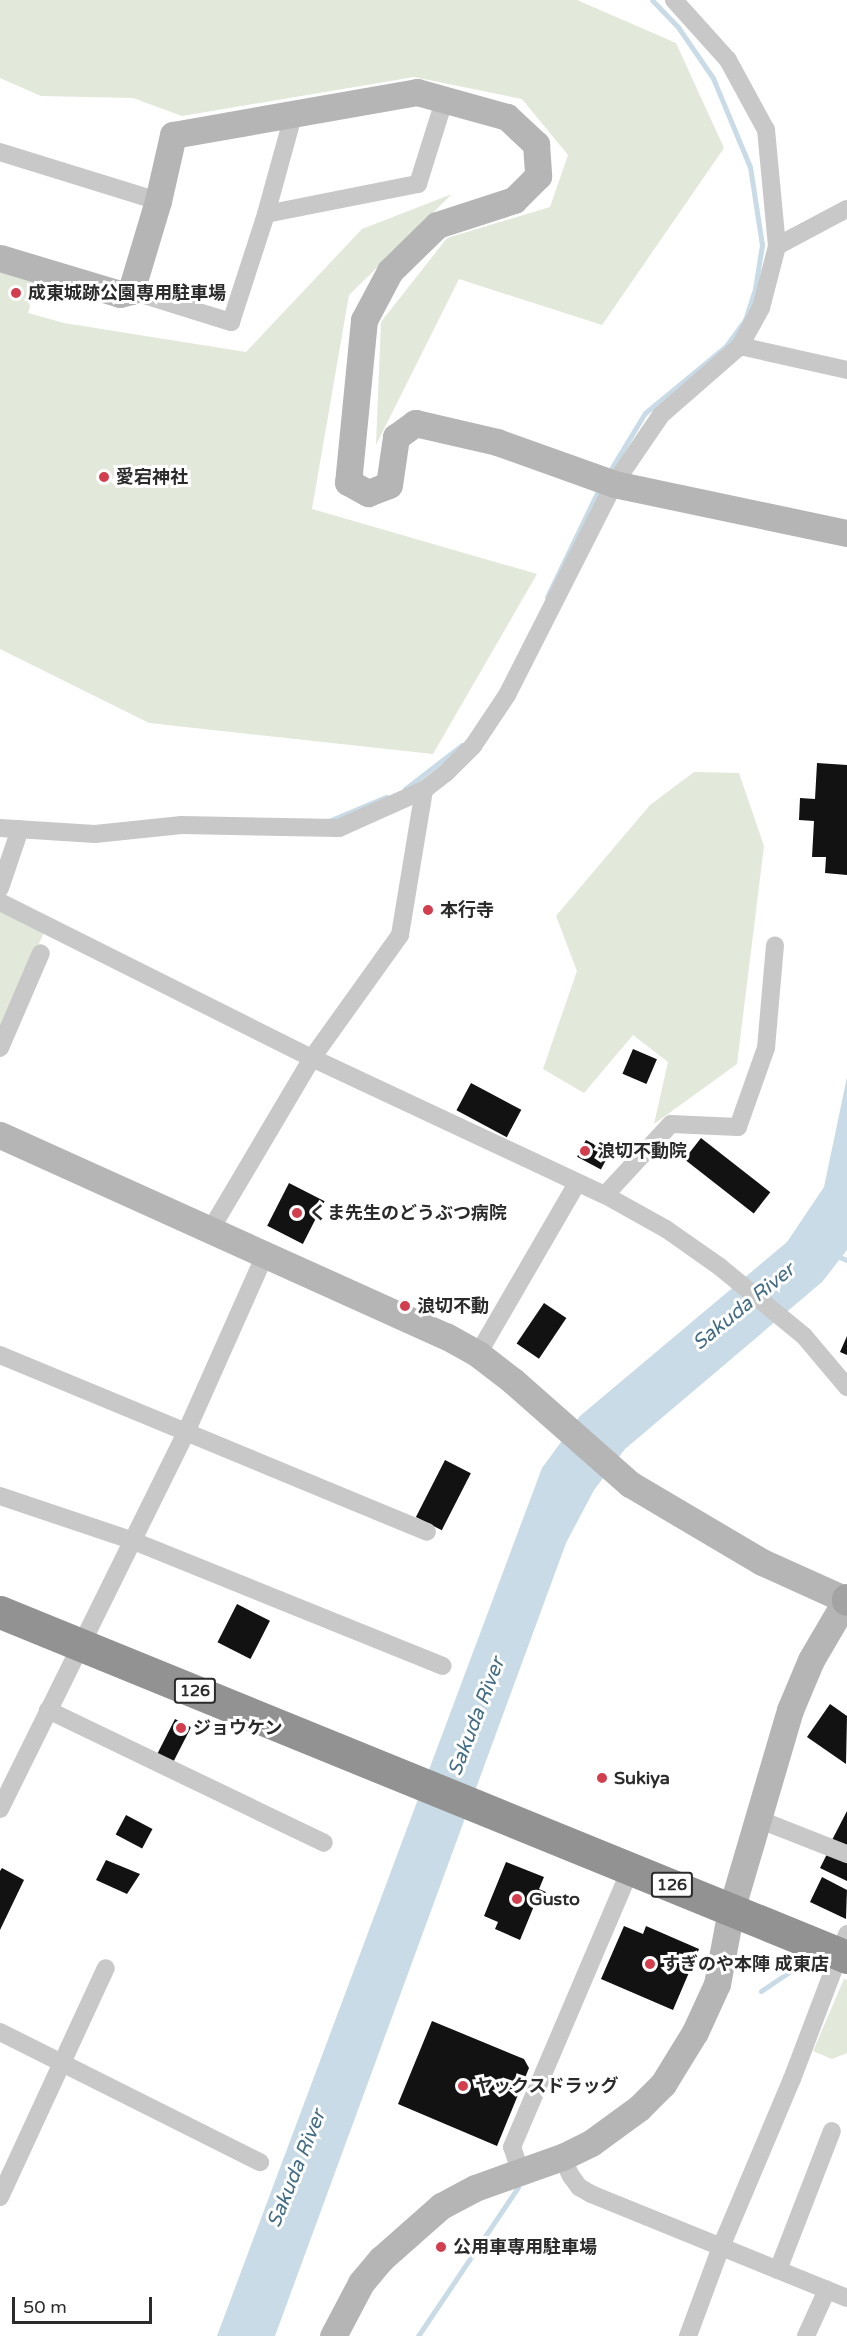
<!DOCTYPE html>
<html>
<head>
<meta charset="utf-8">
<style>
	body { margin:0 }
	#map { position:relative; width:847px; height:2336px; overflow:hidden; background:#fff; font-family:"Varela Round","Noto Sans JP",sans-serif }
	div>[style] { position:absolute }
	.green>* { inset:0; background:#e2e8da }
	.water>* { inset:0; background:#c8dbe6 }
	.stream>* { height:5px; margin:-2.5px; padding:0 2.5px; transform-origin:2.5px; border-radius:2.5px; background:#c8dbe6 }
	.building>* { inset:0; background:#121212; transform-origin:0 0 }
	.street>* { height:18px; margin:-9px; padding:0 9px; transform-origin:9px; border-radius:9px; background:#c8c8c8 }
	.secondary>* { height:27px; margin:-13.5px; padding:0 13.5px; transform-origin:13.5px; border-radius:13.5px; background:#b5b5b5 }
	.primary>* { height:30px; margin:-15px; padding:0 15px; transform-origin:15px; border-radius:15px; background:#a3a3a3 }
	.highway>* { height:33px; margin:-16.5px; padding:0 16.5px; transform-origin:16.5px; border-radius:16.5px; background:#929292 }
	.dots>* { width:16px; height:16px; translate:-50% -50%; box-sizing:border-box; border:3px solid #fff; border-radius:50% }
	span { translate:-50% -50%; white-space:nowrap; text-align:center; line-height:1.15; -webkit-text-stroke:6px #fff; paint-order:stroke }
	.shield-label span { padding:2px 4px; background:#fff; border:2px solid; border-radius:4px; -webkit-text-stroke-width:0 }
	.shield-label { font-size:16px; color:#2b2b2b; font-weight:700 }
	.poi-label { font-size:18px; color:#2b2b2b; font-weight:700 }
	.left { translate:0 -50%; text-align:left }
	.water-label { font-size:20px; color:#436d84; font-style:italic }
	.scale { position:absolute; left:12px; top:2297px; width:140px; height:27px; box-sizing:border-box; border:3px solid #2b2b2b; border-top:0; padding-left:8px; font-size:18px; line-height:21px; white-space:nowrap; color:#2b2b2b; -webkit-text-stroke:4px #fff; paint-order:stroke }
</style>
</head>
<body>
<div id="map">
	<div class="green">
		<div style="clip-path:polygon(0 0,577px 0,676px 43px,724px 148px,602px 325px,459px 279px,376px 445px,381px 322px,447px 238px,550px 207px,568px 155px,522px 99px,414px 77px,182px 116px,133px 98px,41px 96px,0 78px)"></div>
		<div style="clip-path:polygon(452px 194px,349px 295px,312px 509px,537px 574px,433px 754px,149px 723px,0 649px,0 270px,37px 281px,28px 313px,64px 323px,246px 352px,362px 229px)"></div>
		<div style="clip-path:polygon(694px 772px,739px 773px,764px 846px,737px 1064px,654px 1124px,668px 1062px,633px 1035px,584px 1093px,543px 1069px,577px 971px,556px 916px,650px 805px)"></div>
		<div style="clip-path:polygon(0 909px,45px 930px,0 1032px)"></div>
		<div style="clip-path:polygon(844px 1979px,847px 1980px,847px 2053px,832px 2059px,813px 2051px)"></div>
	</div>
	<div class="water">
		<div style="clip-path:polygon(847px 1077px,847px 1250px,822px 1282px,625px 1449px,594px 1490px,566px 1543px,275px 2336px,217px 2336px,542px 1468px,580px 1416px,787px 1242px,824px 1187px)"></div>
	</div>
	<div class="stream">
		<div style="left:608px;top:474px;width:71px;rotate:-58.8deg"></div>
		<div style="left:645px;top:413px;width:105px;rotate:-39.6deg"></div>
		<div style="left:726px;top:346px;width:32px;rotate:-54deg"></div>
		<div style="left:745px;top:320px;width:33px;rotate:-72deg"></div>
		<div style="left:755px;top:289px;width:45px;rotate:-81deg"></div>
		<div style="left:762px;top:245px;width:79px;rotate:-98.7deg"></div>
		<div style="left:750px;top:167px;width:96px;rotate:-112.6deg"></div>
		<div style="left:713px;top:78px;width:62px;rotate:-124.5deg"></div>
		<div style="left:678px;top:27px;width:37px;rotate:-134deg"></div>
		<div style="left:547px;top:597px;width:122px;rotate:-64.3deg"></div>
		<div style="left:405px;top:789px;width:72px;rotate:-37.7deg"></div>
		<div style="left:331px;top:820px;width:60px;rotate:-22.7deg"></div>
		<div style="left:835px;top:1255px;width:13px;rotate:23deg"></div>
		<div style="left:761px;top:1991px;width:55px;rotate:-34deg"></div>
		<div style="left:418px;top:2336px;width:179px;rotate:-56.1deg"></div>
	</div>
	<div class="building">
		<div style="clip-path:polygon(817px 763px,847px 765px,847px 875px,825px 873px,826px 857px,812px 857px,814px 821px,799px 820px,800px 798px,815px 799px)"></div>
		<div style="left:633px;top:1049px;width:26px;height:27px;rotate:23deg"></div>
		<div style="left:471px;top:1083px;width:57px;height:31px;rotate:28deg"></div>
		<div style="left:701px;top:1138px;width:88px;height:27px;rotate:38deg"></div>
		<div style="left:586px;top:1140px;width:27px;height:19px;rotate:28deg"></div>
		<div style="left:289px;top:1183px;width:40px;height:48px;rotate:27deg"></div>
		<div style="left:544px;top:1303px;width:27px;height:49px;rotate:34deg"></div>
		<div style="clip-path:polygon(847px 1336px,847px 1355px,840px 1352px)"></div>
		<div style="left:445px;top:1460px;width:29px;height:64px;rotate:27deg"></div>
		<div style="left:237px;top:1604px;width:37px;height:43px;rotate:27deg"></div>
		<div style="clip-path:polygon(830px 1704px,847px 1716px,846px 1764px,807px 1737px)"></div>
		<div style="left:175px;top:1719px;width:18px;height:40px;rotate:27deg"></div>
		<div style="clip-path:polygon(847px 1811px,847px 1847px,832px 1840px)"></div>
		<div style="left:126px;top:1815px;width:30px;height:22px;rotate:28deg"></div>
		<div style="clip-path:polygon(827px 1854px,847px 1863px,847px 1881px,820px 1868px)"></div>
		<div style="clip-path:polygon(106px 1860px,140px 1874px,127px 1894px,96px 1880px)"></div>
		<div style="clip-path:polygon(506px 1862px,544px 1877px,539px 1889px,546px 1892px,539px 1908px,534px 1906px,520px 1940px,495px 1929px,498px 1922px,484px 1916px)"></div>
		<div style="clip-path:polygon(2px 1868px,24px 1880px,0 1930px,0 1871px)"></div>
		<div style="clip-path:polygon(822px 1877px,847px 1890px,846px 1919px,810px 1902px)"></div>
		<div style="clip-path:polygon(624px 1926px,643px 1934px,646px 1926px,699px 1949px,673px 2010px,601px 1979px)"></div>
		<div style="clip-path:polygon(432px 2021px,524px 2059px,529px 2068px,497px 2146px,398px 2104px)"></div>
	</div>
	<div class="street">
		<div style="left:0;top:152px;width:165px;rotate:17.2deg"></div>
		<div style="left:266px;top:214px;width:155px;rotate:-11.2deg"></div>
		<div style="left:418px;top:184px;width:90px;rotate:-72.6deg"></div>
		<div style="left:777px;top:246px;width:79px;rotate:-27.9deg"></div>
		<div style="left:131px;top:291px;width:105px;rotate:17.2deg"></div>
		<div style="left:231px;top:322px;width:114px;rotate:-72deg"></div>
		<div style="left:266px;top:214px;width:106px;rotate:-74.6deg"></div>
		<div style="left:740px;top:346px;width:110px;rotate:12.6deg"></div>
		<div style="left:0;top:828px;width:95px;rotate:3.6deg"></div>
		<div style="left:95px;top:834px;width:87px;rotate:-5.9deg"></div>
		<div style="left:182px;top:825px;width:157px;rotate:1.1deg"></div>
		<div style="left:339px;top:828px;width:93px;rotate:-24.1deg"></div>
		<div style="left:424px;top:790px;width:28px;rotate:-38deg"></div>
		<div style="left:446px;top:773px;width:38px;rotate:-45deg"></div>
		<div style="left:473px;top:746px;width:61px;rotate:-56.3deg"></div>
		<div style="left:507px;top:695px;width:237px;rotate:-63.1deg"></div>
		<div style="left:614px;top:484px;width:83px;rotate:-55.7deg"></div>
		<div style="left:661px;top:415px;width:105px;rotate:-41.1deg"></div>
		<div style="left:740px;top:346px;width:43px;rotate:-61.1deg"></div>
		<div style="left:761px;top:308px;width:64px;rotate:-75.5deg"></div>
		<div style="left:777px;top:246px;width:117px;rotate:-95.4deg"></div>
		<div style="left:766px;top:130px;width:80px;rotate:-118.5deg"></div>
		<div style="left:728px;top:60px;width:81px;rotate:-132deg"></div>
		<div style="left:0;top:888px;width:62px;rotate:-71.3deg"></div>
		<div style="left:0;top:902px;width:349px;rotate:26.6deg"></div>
		<div style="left:312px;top:1058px;width:323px;rotate:25.1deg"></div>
		<div style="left:605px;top:1195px;width:70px;rotate:29.1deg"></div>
		<div style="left:666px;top:1229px;width:66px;rotate:35.1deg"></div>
		<div style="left:720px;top:1267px;width:109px;rotate:39.4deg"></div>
		<div style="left:804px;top:1336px;width:67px;rotate:49.9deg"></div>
		<div style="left:0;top:1048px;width:103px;rotate:-66.7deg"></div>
		<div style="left:605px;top:1195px;width:97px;rotate:-47.1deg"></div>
		<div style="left:671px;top:1124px;width:67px;rotate:2.6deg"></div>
		<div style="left:738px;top:1127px;width:84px;rotate:-70.5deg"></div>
		<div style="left:766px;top:1048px;width:103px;rotate:-85deg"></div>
		<div style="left:211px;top:1229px;width:199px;rotate:-59.4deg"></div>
		<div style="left:312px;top:1058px;width:151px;rotate:-54.4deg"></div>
		<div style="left:400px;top:935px;width:147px;rotate:-80.6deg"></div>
		<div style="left:478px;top:1354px;width:198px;rotate:-59.9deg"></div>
		<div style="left:0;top:1355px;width:462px;rotate:22.5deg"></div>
		<div style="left:0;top:1496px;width:138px;rotate:18.6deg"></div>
		<div style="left:131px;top:1540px;width:336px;rotate:22deg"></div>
		<div style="left:48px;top:1710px;width:306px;rotate:25.7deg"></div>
		<div style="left:0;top:1809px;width:423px;rotate:-63.7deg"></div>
		<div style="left:187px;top:1430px;width:192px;rotate:-66deg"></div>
		<div style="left:758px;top:1819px;width:96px;rotate:21.5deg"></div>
		<div style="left:0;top:2032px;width:291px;rotate:26.6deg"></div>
		<div style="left:562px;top:2157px;width:21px;rotate:65deg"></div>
		<div style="left:571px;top:2176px;width:14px;rotate:54deg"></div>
		<div style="left:579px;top:2187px;width:14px;rotate:30deg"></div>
		<div style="left:591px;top:2194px;width:276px;rotate:22.1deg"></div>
		<div style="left:520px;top:2171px;width:25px;rotate:-108deg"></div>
		<div style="left:512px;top:2147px;width:303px;rotate:-66.9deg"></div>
		<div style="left:0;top:2197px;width:252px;rotate:-65.2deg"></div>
		<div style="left:778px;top:2270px;width:149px;rotate:-68.8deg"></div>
		<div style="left:688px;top:2336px;width:95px;rotate:-69.7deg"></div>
		<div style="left:721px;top:2247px;width:182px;rotate:-67.1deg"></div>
		<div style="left:792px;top:2079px;width:155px;rotate:-69.2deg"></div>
		<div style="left:806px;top:2336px;width:51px;rotate:-65.5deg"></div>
	</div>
	<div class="secondary">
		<div style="left:0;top:258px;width:125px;rotate:16.7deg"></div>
		<div style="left:120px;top:294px;width:11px;rotate:-15deg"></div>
		<div style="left:131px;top:291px;width:94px;rotate:-73.3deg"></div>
		<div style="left:158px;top:201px;width:68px;rotate:-77.2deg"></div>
		<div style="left:173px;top:135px;width:248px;rotate:-10deg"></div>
		<div style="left:417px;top:92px;width:93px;rotate:15.5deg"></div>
		<div style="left:507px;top:117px;width:40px;rotate:43deg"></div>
		<div style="left:536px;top:144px;width:32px;rotate:86deg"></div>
		<div style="left:538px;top:176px;width:34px;rotate:135deg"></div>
		<div style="left:514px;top:200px;width:81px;rotate:162deg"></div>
		<div style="left:437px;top:225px;width:66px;rotate:135.6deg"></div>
		<div style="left:390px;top:271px;width:55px;rotate:118deg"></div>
		<div style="left:364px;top:320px;width:163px;rotate:95.6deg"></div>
		<div style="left:348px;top:482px;width:23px;rotate:29deg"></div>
		<div style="left:368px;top:493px;width:22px;rotate:-21deg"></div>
		<div style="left:389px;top:485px;width:49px;rotate:-81.7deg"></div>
		<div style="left:396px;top:437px;width:24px;rotate:-36deg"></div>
		<div style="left:415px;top:423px;width:84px;rotate:13deg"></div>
		<div style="left:497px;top:442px;width:124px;rotate:19.7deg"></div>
		<div style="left:614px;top:484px;width:238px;rotate:11.9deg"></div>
		<div style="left:0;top:1135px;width:489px;rotate:24.3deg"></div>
		<div style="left:446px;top:1336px;width:37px;rotate:29deg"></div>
		<div style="left:478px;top:1354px;width:44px;rotate:37.6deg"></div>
		<div style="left:513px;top:1381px;width:156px;rotate:41.4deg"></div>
		<div style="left:630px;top:1484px;width:153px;rotate:30.6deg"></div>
		<div style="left:762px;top:1562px;width:92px;rotate:24.3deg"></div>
		<div style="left:846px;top:1600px;width:69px;rotate:120.3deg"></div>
		<div style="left:811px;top:1660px;width:54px;rotate:112.8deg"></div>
		<div style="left:790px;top:1710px;width:209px;rotate:106.4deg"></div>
		<div style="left:731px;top:1910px;width:75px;rotate:100.7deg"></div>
		<div style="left:717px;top:1984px;width:53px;rotate:114.6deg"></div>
		<div style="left:695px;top:2032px;width:61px;rotate:121.6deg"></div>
		<div style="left:663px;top:2084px;width:34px;rotate:135deg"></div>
		<div style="left:639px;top:2108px;width:59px;rotate:143.9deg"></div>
		<div style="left:591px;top:2143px;width:32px;rotate:154deg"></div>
		<div style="left:562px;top:2157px;width:92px;rotate:160.4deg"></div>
		<div style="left:475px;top:2188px;width:38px;rotate:152deg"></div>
		<div style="left:441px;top:2206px;width:80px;rotate:138.5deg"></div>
		<div style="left:381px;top:2259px;width:31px;rotate:130deg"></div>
		<div style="left:361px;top:2283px;width:60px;rotate:117.8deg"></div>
	</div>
	<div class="primary">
		<div style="left:847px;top:1599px;width:2px;rotate:90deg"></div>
	</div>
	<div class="highway">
		<div style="left:0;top:1612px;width:915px;rotate:22.16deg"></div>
	</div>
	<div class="dots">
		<div style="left:16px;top:293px;background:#d23e4e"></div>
		<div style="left:104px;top:477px;background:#d23e4e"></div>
		<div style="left:428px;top:910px;background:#d23e4e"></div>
		<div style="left:585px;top:1151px;background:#d23e4e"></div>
		<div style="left:297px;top:1213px;background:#d23e4e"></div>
		<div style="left:405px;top:1306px;background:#d23e4e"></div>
		<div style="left:181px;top:1728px;background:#d23e4e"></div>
		<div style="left:602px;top:1778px;background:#d23e4e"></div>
		<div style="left:517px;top:1899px;background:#d23e4e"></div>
		<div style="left:650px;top:1964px;background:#d23e4e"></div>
		<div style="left:463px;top:2086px;background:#d23e4e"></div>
		<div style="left:441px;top:2247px;background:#d23e4e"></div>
	</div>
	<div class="shield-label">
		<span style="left:195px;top:1691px">126</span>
		<span style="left:672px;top:1885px">126</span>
	</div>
	<div class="poi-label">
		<span class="left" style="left:28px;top:293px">成東城跡公園専用駐車場</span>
		<span class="left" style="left:116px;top:477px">愛宕神社</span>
		<span class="left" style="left:440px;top:910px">本行寺</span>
		<span class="left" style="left:597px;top:1151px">浪切不動院</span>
		<span class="left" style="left:309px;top:1213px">くま先生のどうぶつ病院</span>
		<span class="left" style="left:417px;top:1306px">浪切不動</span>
		<span class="left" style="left:193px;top:1728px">ジョウケン</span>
		<span class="left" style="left:614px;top:1778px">Sukiya</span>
		<span class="left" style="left:529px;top:1899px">Gusto</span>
		<span class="left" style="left:662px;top:1964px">すぎのや本陣 成東店</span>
		<span class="left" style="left:475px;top:2086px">ヤックスドラッグ</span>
		<span class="left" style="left:453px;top:2247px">公用車専用駐車場</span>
	</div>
	<div class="water-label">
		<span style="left:744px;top:1307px;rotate:-39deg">Sakuda River</span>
		<span style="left:477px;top:1717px;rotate:-69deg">Sakuda River</span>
		<span style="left:297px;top:2169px;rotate:-68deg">Sakuda River</span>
	</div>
	<div class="scale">50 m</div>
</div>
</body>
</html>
